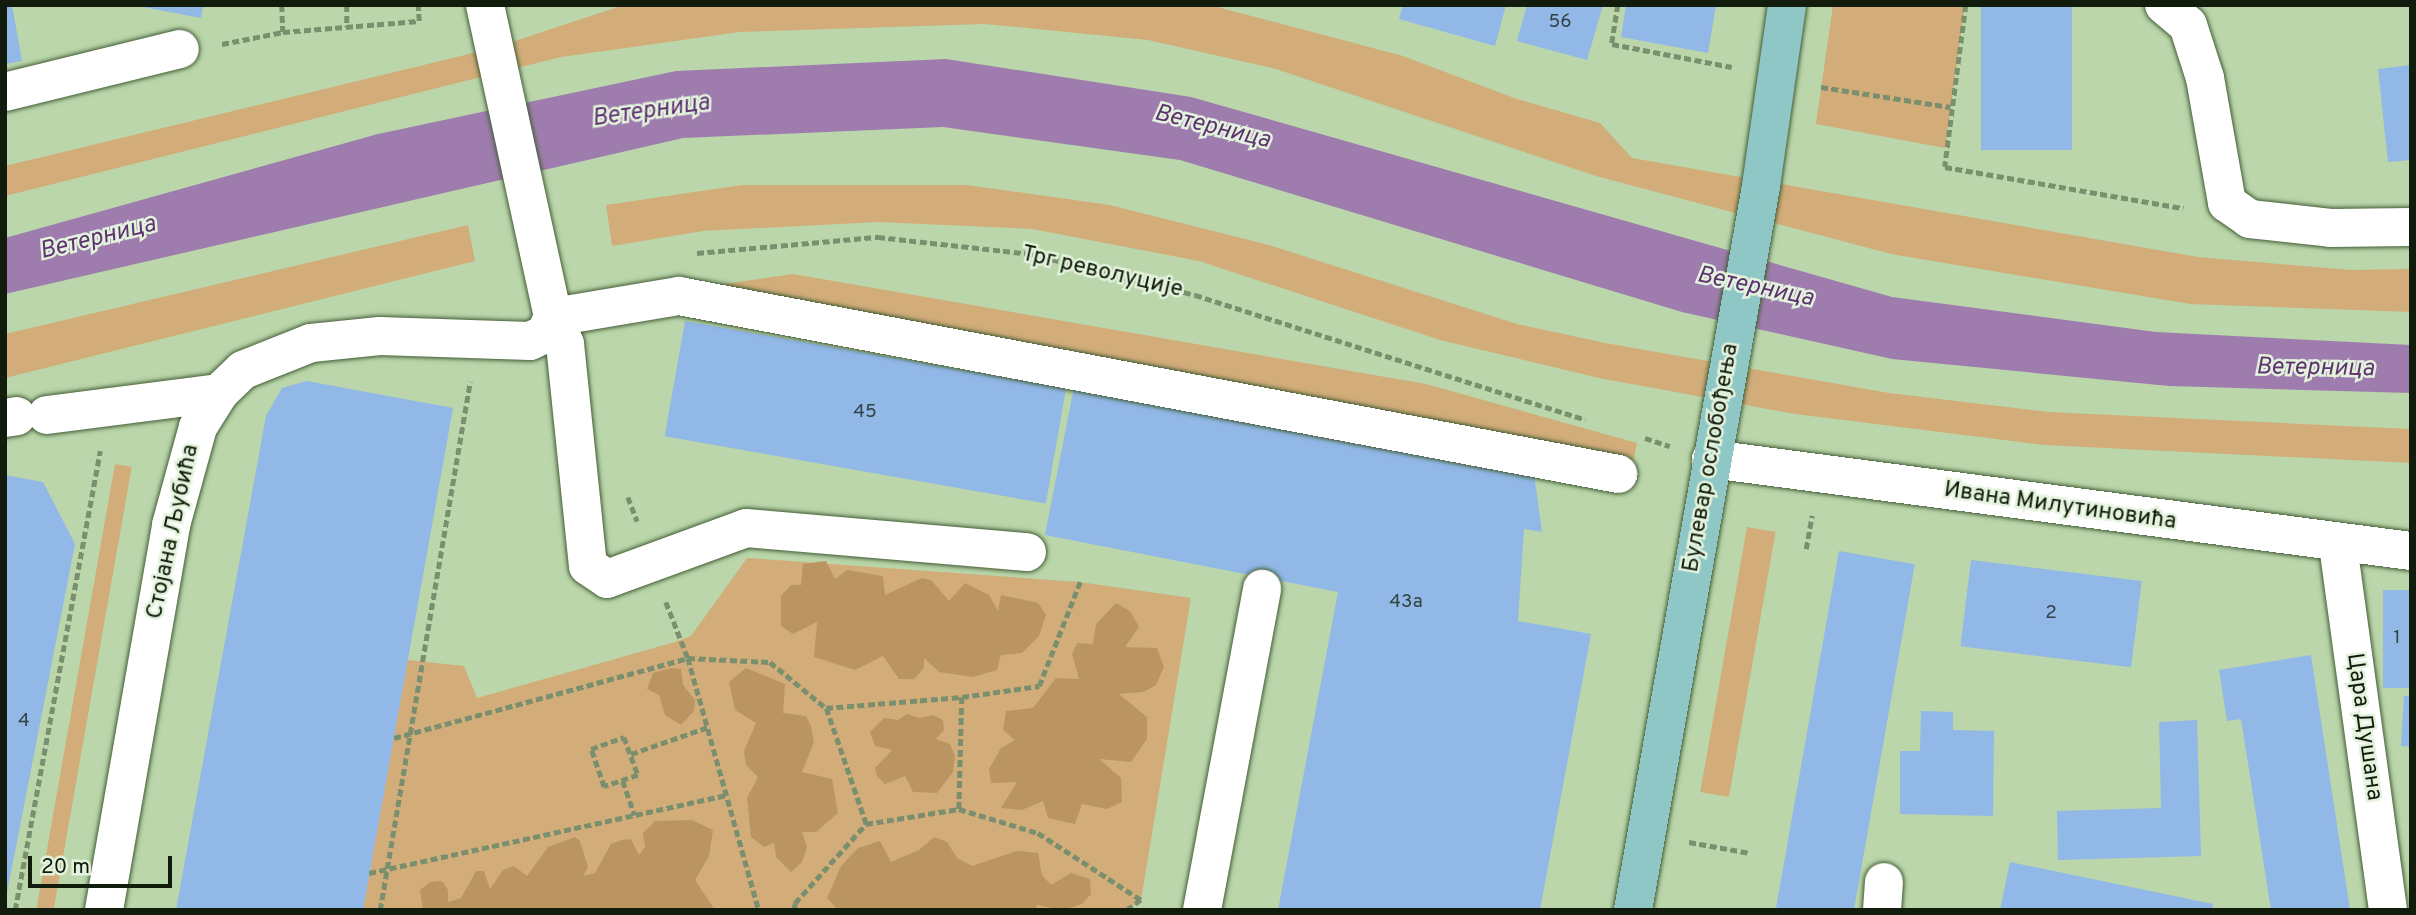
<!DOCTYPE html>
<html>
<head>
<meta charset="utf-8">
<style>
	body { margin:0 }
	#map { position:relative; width:2416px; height:915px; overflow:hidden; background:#bad6aa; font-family:Overpass,sans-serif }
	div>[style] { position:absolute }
	.green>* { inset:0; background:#d2ad7a; transform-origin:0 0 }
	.forest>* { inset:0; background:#ba9562 }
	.water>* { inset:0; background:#9e7dae }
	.building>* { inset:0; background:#92b8e8; transform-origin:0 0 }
	.path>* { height:4.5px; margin-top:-2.25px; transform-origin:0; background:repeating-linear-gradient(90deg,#7a8f6e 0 7px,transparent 0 10.5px) }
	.roads { filter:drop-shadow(0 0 2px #445d36) drop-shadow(0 0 2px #445d36) }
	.minor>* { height:38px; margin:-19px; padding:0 19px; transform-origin:19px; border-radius:19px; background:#fff }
	.major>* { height:38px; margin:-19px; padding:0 19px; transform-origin:19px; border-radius:19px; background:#8fc7c6 }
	span { translate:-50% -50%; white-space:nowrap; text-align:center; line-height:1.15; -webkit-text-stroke:5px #e3f2dc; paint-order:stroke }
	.number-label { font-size:19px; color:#324343 }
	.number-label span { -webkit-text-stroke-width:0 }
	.street-label { font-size:23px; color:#121c0c }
	.water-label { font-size:24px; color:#5e3271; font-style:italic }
	.frame { position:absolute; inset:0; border:7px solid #121c0c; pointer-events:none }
	.scale { position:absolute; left:28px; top:856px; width:144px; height:32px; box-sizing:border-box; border:4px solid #121c0c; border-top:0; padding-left:9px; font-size:21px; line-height:24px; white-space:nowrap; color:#121c0c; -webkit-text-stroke:5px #e3f2dc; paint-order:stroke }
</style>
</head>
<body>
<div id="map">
	<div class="green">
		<div style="clip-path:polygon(624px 5px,1210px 5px,1403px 56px,1514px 98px,1600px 123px,1632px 158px,2198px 257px,2351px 270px,2411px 269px,2411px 312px,2190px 304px,1891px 254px,1596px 176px,1276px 69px,1148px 40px,984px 24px,740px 32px,561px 57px,5px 196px,5px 166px,494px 48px)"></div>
		<div style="clip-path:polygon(1833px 5px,1965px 5px,1945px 148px,1816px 124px)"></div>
		<div style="clip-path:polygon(742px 185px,967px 185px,1110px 205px,1269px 245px,1517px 324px,1605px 343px,1889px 393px,2049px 412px,2411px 429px,2411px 463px,2044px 445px,1795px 414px,1599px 378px,1440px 340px,1199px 261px,1032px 229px,878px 222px,703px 231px,612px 246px,606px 205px)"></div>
		<div style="clip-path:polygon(468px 225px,475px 261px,5px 378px,5px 334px)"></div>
		<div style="clip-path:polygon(793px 274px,1426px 384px,1637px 443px,1632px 467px,681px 290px)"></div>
		<div style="left:115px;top:464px;width:17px;height:453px;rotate:10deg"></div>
		<div style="left:1747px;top:527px;width:29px;height:269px;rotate:10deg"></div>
		<div style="clip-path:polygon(747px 558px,1080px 582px,1191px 598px,1141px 900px,1127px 910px,363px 910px,407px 660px,464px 666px,477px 698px,675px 642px,691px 636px)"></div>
	</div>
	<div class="forest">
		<div style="clip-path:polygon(826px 561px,835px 579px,847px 570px,883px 576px,885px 595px,922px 578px,931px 580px,949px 601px,965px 583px,989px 595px,998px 611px,1001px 595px,1038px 603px,1046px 615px,1039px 636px,1022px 653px,1001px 655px,997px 670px,973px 677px,939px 672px,924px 658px,924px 668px,914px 679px,899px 679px,883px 656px,855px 670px,814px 657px,817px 622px,793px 634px,781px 626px,781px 596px,791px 585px,801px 585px,803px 564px)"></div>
		<div style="clip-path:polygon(1116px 603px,1130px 611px,1139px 627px,1125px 647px,1157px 648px,1164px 667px,1156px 685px,1143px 692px,1119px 694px,1147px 717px,1147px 739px,1131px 762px,1099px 759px,1121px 778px,1122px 802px,1107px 809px,1082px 804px,1075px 824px,1048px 818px,1043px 801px,1022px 810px,1001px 808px,1017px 782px,991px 783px,989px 769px,1001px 748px,1015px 740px,1003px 730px,1006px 711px,1033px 708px,1056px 678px,1079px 679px,1072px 654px,1077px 643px,1093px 644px,1096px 624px)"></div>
		<div style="clip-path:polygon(671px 668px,681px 669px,683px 685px,695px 700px,694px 711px,681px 725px,665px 715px,659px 695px,647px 689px,653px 673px)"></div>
		<div style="clip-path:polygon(746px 668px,785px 684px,783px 713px,806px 716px,811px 726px,814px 742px,802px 772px,832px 779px,838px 813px,816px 832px,802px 832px,807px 848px,802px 862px,791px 872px,776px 857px,774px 843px,764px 847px,751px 837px,747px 798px,758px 777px,746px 765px,744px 751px,756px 723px,735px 710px,729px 682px)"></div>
		<div style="clip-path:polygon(907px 714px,920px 718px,933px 715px,943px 720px,944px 730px,936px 739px,950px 744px,955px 756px,953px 772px,937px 793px,913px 792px,905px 776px,885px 784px,877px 776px,875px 768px,892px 750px,875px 746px,870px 732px,884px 718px,898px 720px)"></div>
		<div style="clip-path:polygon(692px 820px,713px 830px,709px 856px,695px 880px,715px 910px,423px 910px,420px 890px,430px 882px,442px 881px,448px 890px,448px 902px,461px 898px,476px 871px,484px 871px,490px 889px,503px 870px,514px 866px,527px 876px,548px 847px,575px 837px,580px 841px,588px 867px,583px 876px,595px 873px,611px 844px,622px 840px,631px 839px,639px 855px,645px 847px,643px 833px,655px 821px)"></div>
		<div style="clip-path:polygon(934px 837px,947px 842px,957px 858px,972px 866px,1017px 851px,1038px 853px,1042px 875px,1051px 885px,1071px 873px,1090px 879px,1091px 894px,1082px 904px,1062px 910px,1037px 905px,1036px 910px,838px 910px,827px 898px,841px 866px,858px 848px,880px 841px,891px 862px,919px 850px)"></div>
	</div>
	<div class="water">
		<div style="clip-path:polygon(946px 59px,1191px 97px,1892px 297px,2156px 332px,2411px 345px,2411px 393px,2169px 386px,1892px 359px,1682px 312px,1180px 160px,943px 127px,683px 138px,5px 294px,5px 238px,378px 134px,676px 71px)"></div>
	</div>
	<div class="building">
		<div style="clip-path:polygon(5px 5px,12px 5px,22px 61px,5px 64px)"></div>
		<div style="clip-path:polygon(133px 5px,203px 5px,201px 18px)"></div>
		<div style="clip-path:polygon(1403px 5px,1506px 5px,1495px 46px,1399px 19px)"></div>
		<div style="clip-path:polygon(1527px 5px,1603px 5px,1587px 60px,1517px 41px)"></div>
		<div style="clip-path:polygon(1626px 5px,1716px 5px,1708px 53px,1621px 37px)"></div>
		<div style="left:1981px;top:5px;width:91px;height:145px"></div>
		<div style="clip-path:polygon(2411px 65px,2411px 160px,2388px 162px,2378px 69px)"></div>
		<div style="left:685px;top:321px;width:387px;height:117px;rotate:10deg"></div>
		<div style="clip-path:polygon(307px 381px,453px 408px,363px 910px,176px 910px,266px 416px,282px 388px)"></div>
		<div style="clip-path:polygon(1074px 387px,1534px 474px,1542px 532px,1524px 529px,1518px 621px,1591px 634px,1540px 910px,1278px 910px,1338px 592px,1045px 535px)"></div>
		<div style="clip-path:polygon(5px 475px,43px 482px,75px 544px,5px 903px)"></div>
		<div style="left:1839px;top:551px;width:77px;height:364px;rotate:10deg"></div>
		<div style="left:1971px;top:560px;width:172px;height:87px;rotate:7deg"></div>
		<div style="left:2411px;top:590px;width:98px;height:28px;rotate:90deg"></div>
		<div style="clip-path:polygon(2311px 655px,2350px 910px,2271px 910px,2241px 719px,2227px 721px,2219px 670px)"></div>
		<div style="clip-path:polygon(2404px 696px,2411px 696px,2411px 747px,2401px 746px)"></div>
		<div style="clip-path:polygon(1921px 711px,1953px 712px,1953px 730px,1994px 731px,1993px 816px,1900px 814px,1900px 751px,1920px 751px)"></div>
		<div style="clip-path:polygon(2197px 720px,2201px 856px,2058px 860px,2057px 811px,2161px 808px,2159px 722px)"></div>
		<div style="clip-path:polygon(2010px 862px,2213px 904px,2212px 910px,2000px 910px)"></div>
	</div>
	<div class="path">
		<div style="left:282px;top:5px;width:27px;rotate:88deg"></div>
		<div style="left:347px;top:5px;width:22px;rotate:90deg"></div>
		<div style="left:1618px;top:5px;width:39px;rotate:99deg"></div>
		<div style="left:1612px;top:44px;width:122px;rotate:10.9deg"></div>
		<div style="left:1966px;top:5px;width:163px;rotate:97.4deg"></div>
		<div style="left:1945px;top:167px;width:242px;rotate:9.8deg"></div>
		<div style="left:222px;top:44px;width:62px;rotate:-11.1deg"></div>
		<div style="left:283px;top:32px;width:136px;rotate:-4.6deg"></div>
		<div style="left:419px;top:21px;width:16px;rotate:-94deg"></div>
		<div style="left:1821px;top:87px;width:131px;rotate:8.8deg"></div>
		<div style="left:697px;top:253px;width:182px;rotate:-5.1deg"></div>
		<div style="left:878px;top:237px;width:154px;rotate:6.3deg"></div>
		<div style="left:1031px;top:254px;width:169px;rotate:14deg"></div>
		<div style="left:1195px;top:295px;width:410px;rotate:17.7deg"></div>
		<div style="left:1645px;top:438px;width:26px;rotate:18deg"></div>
		<div style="left:628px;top:497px;width:26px;rotate:69deg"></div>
		<div style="left:1806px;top:549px;width:34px;rotate:-80deg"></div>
		<div style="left:666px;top:602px;width:60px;rotate:68.6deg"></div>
		<div style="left:688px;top:658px;width:262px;rotate:74.3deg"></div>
		<div style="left:962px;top:697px;width:78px;rotate:-8.1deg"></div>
		<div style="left:1039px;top:686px;width:112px;rotate:-68.5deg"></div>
		<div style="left:624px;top:737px;width:40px;rotate:69.8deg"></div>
		<div style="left:638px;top:775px;width:36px;rotate:161deg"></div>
		<div style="left:604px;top:787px;width:40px;rotate:-108.9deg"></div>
		<div style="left:591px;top:749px;width:35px;rotate:-20deg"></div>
		<div style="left:394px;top:738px;width:305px;rotate:-15.2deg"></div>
		<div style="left:688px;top:658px;width:82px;rotate:2.8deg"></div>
		<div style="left:770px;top:662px;width:72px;rotate:39.4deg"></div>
		<div style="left:631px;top:754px;width:82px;rotate:-19.3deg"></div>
		<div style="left:623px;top:781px;width:36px;rotate:71deg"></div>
		<div style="left:866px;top:824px;width:123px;rotate:-109deg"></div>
		<div style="left:826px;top:708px;width:136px;rotate:-4.6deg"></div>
		<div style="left:962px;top:697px;width:112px;rotate:91.5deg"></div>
		<div style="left:1689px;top:842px;width:62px;rotate:10.2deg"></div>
		<div style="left:369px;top:873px;width:366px;rotate:-12.3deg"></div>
		<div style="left:15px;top:910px;width:467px;rotate:-79.5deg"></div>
		<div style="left:380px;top:910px;width:536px;rotate:-80.33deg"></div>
		<div style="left:794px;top:910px;width:7px;rotate:-82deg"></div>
		<div style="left:795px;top:903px;width:106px;rotate:-48.1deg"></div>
		<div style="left:866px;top:824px;width:94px;rotate:-9.2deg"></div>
		<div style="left:959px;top:809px;width:83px;rotate:16.9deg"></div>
		<div style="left:1038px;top:833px;width:123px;rotate:33deg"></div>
		<div style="left:1141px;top:900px;width:17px;rotate:144deg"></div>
	</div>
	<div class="roads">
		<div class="minor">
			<div style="left:485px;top:5px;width:319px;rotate:77.7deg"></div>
			<div style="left:553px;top:317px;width:30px;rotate:66deg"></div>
			<div style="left:565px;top:344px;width:223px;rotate:84.1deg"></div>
			<div style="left:588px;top:566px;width:23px;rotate:34deg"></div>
			<div style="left:607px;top:579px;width:148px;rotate:-20.1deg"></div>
			<div style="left:746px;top:528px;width:282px;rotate:4.9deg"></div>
			<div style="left:2164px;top:5px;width:31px;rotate:40deg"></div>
			<div style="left:2188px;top:25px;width:56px;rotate:72.2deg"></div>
			<div style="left:2205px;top:78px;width:127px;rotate:80deg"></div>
			<div style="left:2227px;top:203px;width:28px;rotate:35deg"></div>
			<div style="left:2250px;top:219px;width:81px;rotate:6.3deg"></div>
			<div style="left:2331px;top:228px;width:80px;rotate:-0.7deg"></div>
			<div style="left:5px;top:92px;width:180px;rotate:-13.8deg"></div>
			<div style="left:553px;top:317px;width:128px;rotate:-9.5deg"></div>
			<div style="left:679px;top:296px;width:956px;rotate:10.73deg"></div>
			<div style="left:47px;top:415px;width:173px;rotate:-7.3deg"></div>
			<div style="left:5px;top:418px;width:12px;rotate:-9deg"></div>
			<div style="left:1711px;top:459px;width:706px;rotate:7.49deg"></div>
			<div style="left:2338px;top:545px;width:368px;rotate:82.2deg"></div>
			<div style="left:104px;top:910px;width:391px;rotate:-80.1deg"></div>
			<div style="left:171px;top:525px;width:102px;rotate:-74.6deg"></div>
			<div style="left:198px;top:427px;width:40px;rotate:-58deg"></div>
			<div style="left:219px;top:393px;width:33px;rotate:-44deg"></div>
			<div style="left:243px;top:370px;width:73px;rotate:-21.7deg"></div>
			<div style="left:311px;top:343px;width:69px;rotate:-5.8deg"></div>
			<div style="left:380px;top:336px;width:150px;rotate:1.9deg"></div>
			<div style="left:530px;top:341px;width:17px;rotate:-25deg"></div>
			<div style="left:545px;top:334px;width:19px;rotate:-65deg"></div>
			<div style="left:1202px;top:910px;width:327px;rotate:-79.4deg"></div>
			<div style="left:1882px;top:910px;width:28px;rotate:-86deg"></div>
		</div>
		<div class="major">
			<div style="left:1633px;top:910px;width:735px;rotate:-79.97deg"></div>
			<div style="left:1761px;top:186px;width:183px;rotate:-81.8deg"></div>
		</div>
	</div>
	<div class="number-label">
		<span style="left:1560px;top:23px">56</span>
		<span style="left:865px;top:413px">45</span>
		<span style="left:1406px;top:603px">43a</span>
		<span style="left:2051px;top:614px">2</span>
		<span style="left:2397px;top:639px">1</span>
		<span style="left:24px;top:722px">4</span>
	</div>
	<div class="street-label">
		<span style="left:1102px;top:273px;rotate:13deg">Трг револуције</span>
		<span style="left:1712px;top:458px;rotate:-80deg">Булевар ослобођења</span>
		<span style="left:2060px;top:507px;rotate:8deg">Ивана Милутиновића</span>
		<span style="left:174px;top:532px;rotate:-78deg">Стојана Љубића</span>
		<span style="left:2363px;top:727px;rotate:82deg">Цара Душана</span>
	</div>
	<div class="water-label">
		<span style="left:651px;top:112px;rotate:-8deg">Ветерница</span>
		<span style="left:1212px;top:128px;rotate:14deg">Ветерница</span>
		<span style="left:98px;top:239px;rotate:-14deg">Ветерница</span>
		<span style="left:1755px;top:288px;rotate:12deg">Ветерница</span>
		<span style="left:2315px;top:369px;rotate:1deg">Ветерница</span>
	</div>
	<div class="frame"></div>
	<div class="scale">20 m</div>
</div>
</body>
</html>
